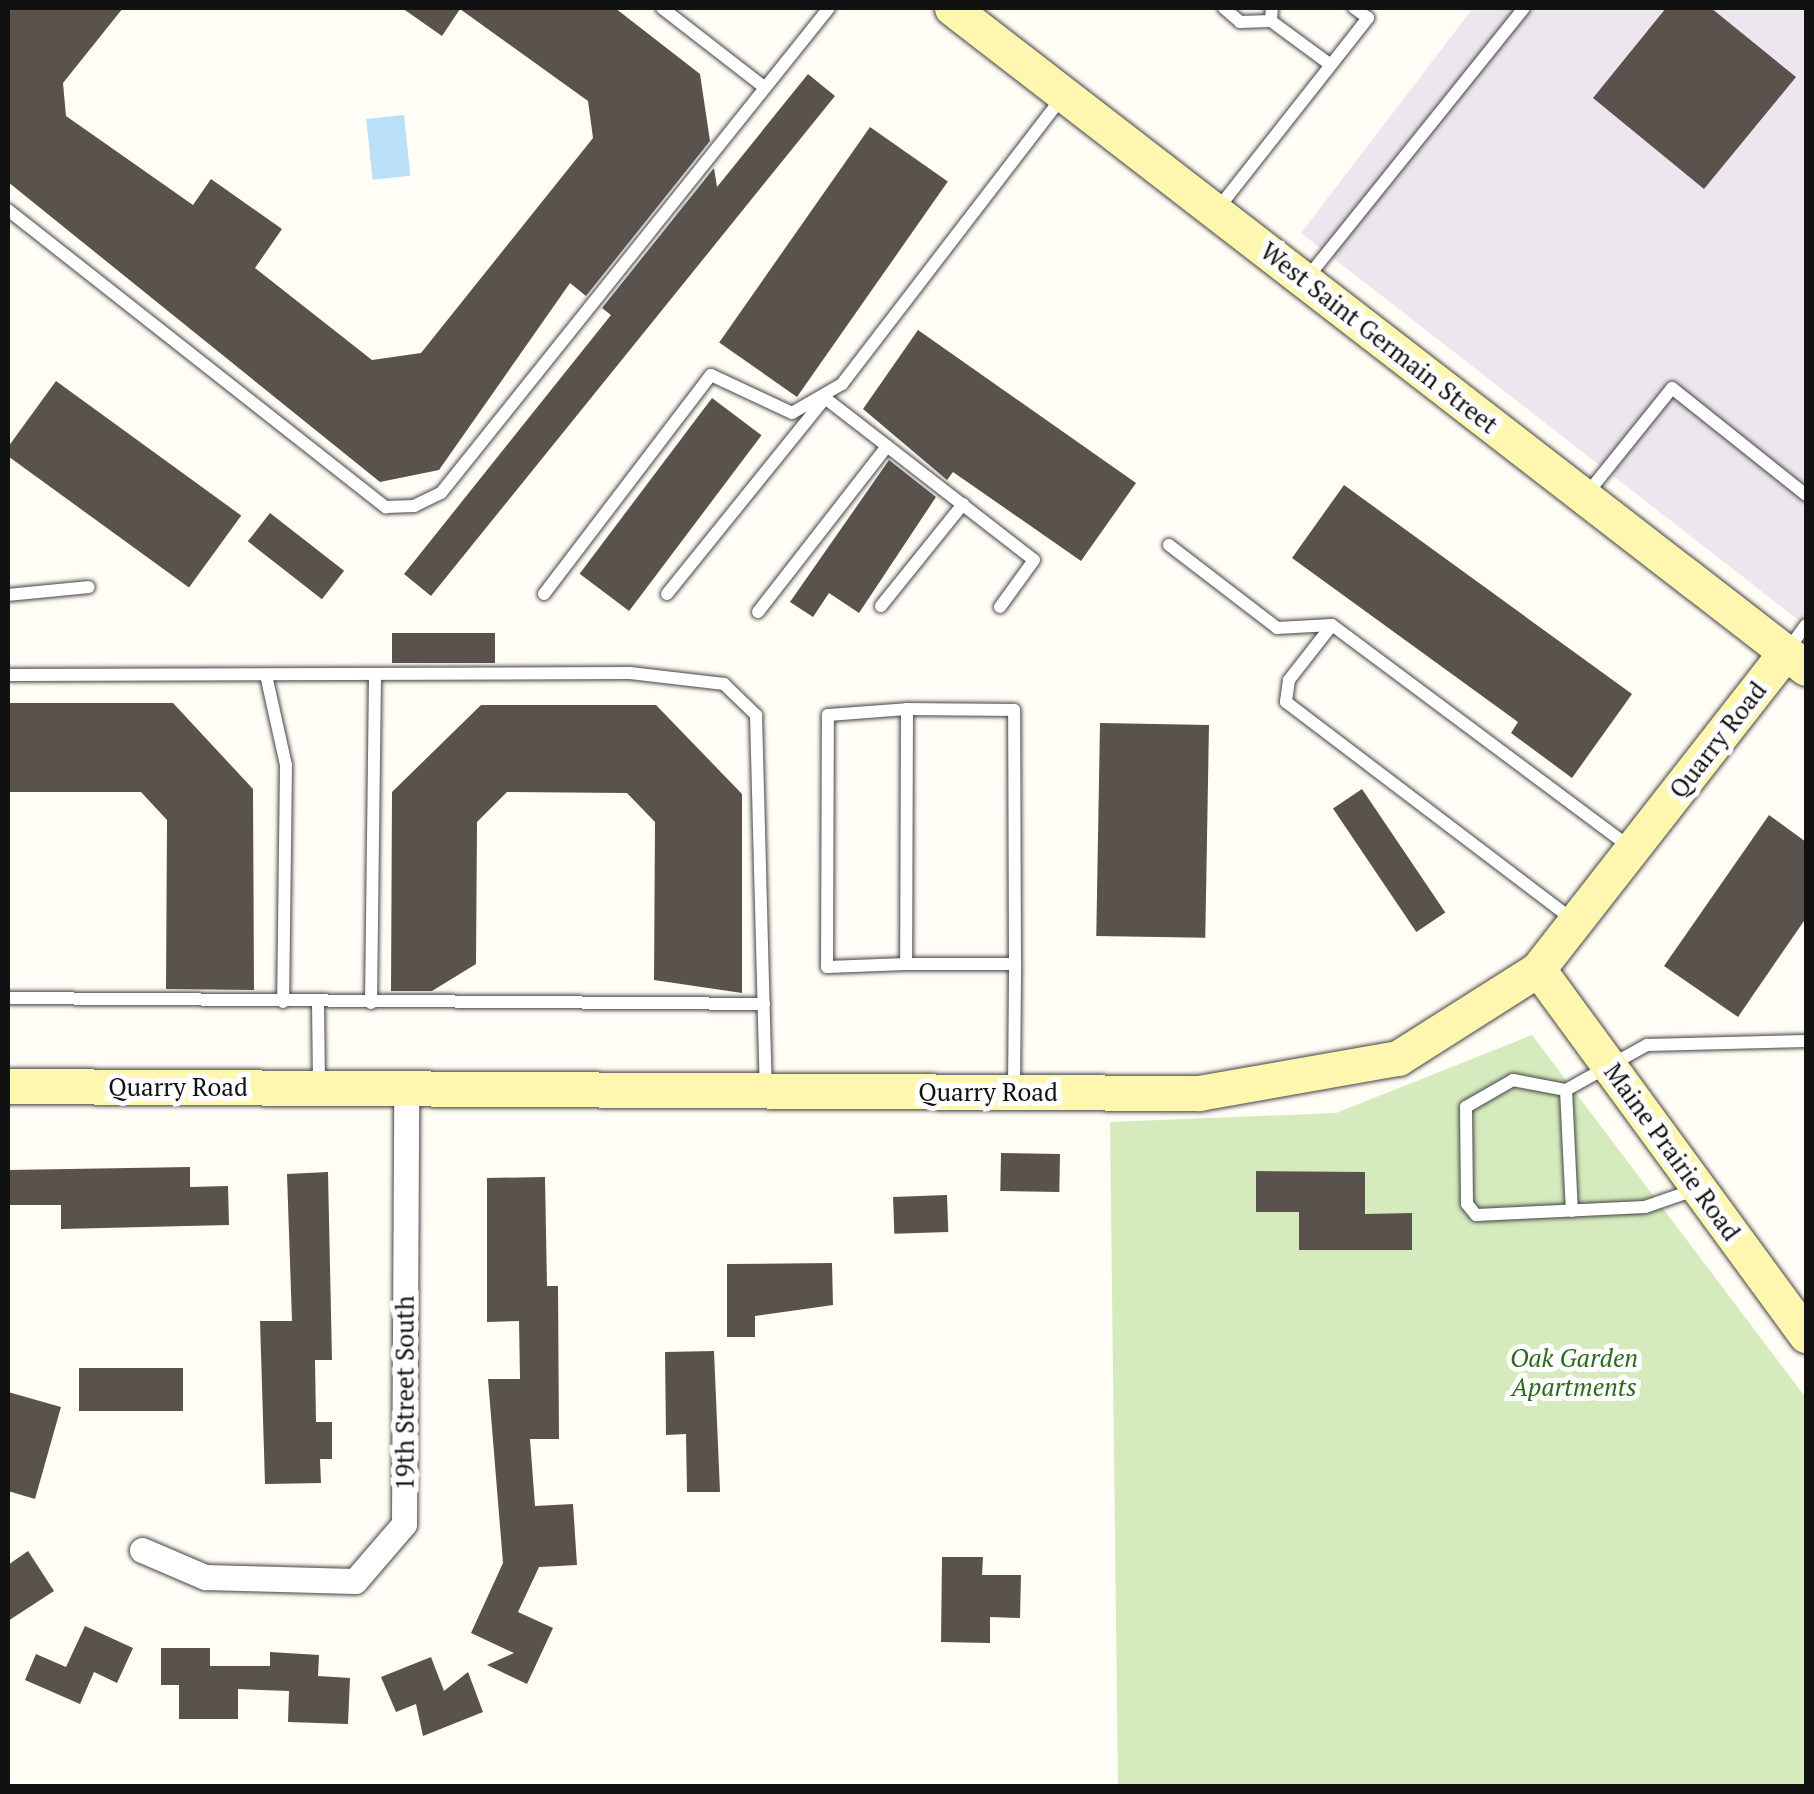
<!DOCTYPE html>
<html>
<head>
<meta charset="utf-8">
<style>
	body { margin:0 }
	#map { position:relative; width:1814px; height:1794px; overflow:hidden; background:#fffdf5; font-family:"PT Serif",serif }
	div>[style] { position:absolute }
	.industrial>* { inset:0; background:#eee6ef }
	.green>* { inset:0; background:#d5ebbd }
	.water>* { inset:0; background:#b9e0f7; transform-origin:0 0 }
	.building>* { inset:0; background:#5a524d; transform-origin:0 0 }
	.roads { filter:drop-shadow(0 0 2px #444) drop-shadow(0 0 2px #444) }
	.lane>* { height:12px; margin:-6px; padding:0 6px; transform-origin:6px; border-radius:6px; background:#fff }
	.street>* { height:25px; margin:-12.5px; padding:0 12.5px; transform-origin:12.5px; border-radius:12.5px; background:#fff }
	.secondary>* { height:35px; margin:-17.5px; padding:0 17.5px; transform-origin:17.5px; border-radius:17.5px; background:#fff6b0 }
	span { translate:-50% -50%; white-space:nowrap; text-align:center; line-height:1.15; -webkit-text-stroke:10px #fff; paint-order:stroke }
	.street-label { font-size:25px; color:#111 }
	.park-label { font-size:25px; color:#2f6b1f; font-style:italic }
	.frame { position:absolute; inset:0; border:10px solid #111; pointer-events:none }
</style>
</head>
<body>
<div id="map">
	<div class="industrial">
		<div style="clip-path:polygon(1473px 8px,1806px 8px,1806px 626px,1301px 233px)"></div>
	</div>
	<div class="green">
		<div style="clip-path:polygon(1532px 1035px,1806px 1398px,1806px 1786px,1118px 1786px,1110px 1122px,1336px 1113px)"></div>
	</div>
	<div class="water">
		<div style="left:404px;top:115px;width:61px;height:38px;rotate:84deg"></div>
	</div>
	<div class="building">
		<div style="clip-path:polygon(8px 8px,123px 8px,63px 83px,66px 116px,193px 205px,211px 179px,282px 229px,255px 268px,372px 360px,421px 353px,593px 138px,588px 101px,460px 9px,442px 36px,402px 8px,615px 8px,700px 74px,710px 141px,586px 296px,570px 283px,439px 470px,380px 482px,8px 182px)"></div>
		<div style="clip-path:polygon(1666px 8px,1711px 8px,1796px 77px,1704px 189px,1593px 98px)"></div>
		<div style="clip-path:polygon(808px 74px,835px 96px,431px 596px,404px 574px,611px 315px,602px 308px,714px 168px,717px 187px)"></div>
		<div style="left:870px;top:127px;width:95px;height:263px;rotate:35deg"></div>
		<div style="clip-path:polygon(918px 330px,1136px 483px,1081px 561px,953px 472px,947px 480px,863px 409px)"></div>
		<div style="left:56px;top:381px;width:229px;height:89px;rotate:36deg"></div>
		<div style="left:712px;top:398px;width:62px;height:220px;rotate:37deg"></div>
		<div style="clip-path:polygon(889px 460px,936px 497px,859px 613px,829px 593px,813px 617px,790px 602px)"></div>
		<div style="clip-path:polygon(1344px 485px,1632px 694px,1572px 778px,1511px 733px,1518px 722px,1292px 558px)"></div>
		<div style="left:270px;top:513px;width:94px;height:36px;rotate:38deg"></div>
		<div style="left:495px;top:633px;width:30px;height:103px;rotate:90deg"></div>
		<div style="clip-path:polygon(8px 703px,173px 703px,253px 789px,254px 990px,166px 989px,167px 820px,141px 792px,8px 792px)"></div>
		<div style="clip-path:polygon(481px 705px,656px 705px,742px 794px,742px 993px,654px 980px,655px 822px,627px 793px,507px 792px,477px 822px,476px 964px,432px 991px,391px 991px,392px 792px)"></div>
		<div style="left:1100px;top:723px;width:109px;height:213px;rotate:1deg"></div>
		<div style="left:1362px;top:789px;width:149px;height:35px;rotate:56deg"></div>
		<div style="clip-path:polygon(1769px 815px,1806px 842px,1806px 918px,1738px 1017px,1664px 966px)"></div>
		<div style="left:1001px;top:1153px;width:59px;height:38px;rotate:1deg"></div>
		<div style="clip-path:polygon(190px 1167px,190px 1187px,228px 1186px,229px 1225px,61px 1229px,61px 1205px,8px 1205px,8px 1170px)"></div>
		<div style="clip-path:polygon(1256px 1171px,1365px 1172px,1365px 1214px,1412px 1213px,1412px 1250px,1299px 1250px,1299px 1212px,1256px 1212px)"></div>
		<div style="clip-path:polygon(328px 1172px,332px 1360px,315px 1360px,316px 1422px,332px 1422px,332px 1459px,320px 1459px,321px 1483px,265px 1484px,260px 1321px,292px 1321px,287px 1174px)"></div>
		<div style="clip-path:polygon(545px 1177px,547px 1286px,558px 1286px,559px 1439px,530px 1439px,535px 1506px,573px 1504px,577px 1565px,539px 1567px,518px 1612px,553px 1628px,527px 1684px,487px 1665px,514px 1653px,471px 1633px,503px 1563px,488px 1379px,520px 1379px,519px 1321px,487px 1322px,487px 1178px)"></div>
		<div style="left:947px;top:1195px;width:37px;height:54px;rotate:88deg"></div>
		<div style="clip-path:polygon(832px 1263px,833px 1305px,755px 1316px,755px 1337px,727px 1337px,727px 1264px)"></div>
		<div style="clip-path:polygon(714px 1351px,720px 1492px,687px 1492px,686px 1434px,666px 1435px,665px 1352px)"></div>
		<div style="left:79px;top:1368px;width:104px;height:43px"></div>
		<div style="clip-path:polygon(8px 1392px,61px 1407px,35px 1499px,8px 1491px)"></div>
		<div style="clip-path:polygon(28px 1551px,54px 1591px,8px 1621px,8px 1565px)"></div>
		<div style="clip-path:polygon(942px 1557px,983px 1557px,982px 1575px,1021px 1575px,1020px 1618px,990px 1617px,990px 1643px,941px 1642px)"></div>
		<div style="clip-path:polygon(85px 1626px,133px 1648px,117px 1683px,94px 1672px,80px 1704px,25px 1680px,36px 1654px,66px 1667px)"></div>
		<div style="clip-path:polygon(161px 1648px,210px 1648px,210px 1666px,270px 1666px,270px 1652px,319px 1655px,318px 1676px,350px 1678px,348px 1724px,288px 1722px,289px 1691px,238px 1689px,238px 1719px,179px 1719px,179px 1685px,161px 1685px)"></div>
		<div style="clip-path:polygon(431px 1657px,444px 1691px,468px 1672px,483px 1712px,423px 1736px,416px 1704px,396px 1712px,381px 1677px)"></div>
	</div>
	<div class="roads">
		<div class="lane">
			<div style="left:662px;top:8px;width:130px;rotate:37.8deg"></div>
			<div style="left:1224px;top:8px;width:21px;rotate:41deg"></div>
			<div style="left:1240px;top:22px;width:31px;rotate:-2deg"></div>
			<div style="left:1271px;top:21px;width:13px;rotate:-86deg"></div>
			<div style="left:1271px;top:21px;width:74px;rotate:36.3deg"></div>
			<div style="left:8px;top:210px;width:481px;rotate:38.2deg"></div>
			<div style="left:386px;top:507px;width:28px;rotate:-2deg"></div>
			<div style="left:414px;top:506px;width:30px;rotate:-26deg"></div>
			<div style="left:441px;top:493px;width:621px;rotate:-51.34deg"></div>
			<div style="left:1216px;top:211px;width:246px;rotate:-51.8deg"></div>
			<div style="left:1368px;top:18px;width:17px;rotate:-144deg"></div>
			<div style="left:1307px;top:278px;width:346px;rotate:-51.2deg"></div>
			<div style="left:1586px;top:495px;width:137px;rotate:-51.2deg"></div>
			<div style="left:1672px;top:388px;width:171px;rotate:38.6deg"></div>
			<div style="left:1169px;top:545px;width:136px;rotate:37.5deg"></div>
			<div style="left:1277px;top:628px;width:55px;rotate:-3.1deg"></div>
			<div style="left:1332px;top:625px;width:372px;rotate:36.7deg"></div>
			<div style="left:544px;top:594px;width:275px;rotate:-52.7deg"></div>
			<div style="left:711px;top:375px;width:89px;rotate:25.1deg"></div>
			<div style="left:792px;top:413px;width:58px;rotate:-30.1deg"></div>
			<div style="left:842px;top:384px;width:362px;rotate:-52.5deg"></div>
			<div style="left:667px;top:594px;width:252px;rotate:-51.1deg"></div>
			<div style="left:825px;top:398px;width:264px;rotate:37.8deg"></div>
			<div style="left:1034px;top:560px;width:58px;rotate:125.9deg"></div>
			<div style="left:8px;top:595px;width:81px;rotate:-5.6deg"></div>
			<div style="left:881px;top:606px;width:131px;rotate:-51.2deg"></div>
			<div style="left:758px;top:612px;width:210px;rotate:-52.1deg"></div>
			<div style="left:1332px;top:625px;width:70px;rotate:128deg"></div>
			<div style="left:1289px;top:680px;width:22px;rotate:98deg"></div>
			<div style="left:1286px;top:702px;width:360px;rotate:37.2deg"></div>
			<div style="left:1787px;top:651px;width:32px;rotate:-54deg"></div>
			<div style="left:8px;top:675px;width:622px;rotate:-0.18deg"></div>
			<div style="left:630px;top:673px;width:95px;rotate:6.7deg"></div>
			<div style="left:724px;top:684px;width:45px;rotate:44.1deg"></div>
			<div style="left:756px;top:715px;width:373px;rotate:88.5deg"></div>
			<div style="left:266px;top:675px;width:92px;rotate:77.5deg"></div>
			<div style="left:286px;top:765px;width:237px;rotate:90.7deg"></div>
			<div style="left:906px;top:964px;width:79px;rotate:177.8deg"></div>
			<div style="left:827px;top:967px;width:252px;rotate:-89.8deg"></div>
			<div style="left:828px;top:715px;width:79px;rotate:-4.3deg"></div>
			<div style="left:8px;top:998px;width:756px;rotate:0.45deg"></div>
			<div style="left:318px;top:1002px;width:83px;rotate:89.3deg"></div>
			<div style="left:371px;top:1003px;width:329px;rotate:-89.3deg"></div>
			<div style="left:1014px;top:1089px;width:125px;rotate:-89.5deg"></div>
			<div style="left:1015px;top:964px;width:254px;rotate:-90.2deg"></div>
			<div style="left:1014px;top:710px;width:107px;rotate:-179.5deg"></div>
			<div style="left:907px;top:709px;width:255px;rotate:90.2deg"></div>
			<div style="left:906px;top:964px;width:109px"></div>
			<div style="left:1566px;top:1090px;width:121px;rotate:87.2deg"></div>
			<div style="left:1697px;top:1189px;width:55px;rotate:160.9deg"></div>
			<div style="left:1645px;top:1207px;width:169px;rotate:177.3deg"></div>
			<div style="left:1476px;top:1215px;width:14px;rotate:-129deg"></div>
			<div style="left:1467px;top:1204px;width:97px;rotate:-90.6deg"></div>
			<div style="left:1466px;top:1107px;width:54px;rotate:-29.9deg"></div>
			<div style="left:1513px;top:1080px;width:54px;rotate:10.7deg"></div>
			<div style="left:1566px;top:1090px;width:93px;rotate:-29.1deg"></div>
			<div style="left:1647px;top:1045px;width:159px;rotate:-1.4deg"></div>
		</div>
		<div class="street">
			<div style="left:142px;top:1550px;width:69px;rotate:23.2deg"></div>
			<div style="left:205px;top:1577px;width:150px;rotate:1.5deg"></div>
			<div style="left:355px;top:1581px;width:75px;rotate:-49.3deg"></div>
			<div style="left:404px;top:1524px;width:436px;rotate:-89.7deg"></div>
		</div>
		<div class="secondary">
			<div style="left:952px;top:8px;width:1079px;rotate:37.7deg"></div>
			<div style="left:1538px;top:969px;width:454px;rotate:53.8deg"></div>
			<div style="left:8px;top:1086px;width:1191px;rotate:0.34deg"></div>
			<div style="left:1199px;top:1093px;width:202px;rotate:-10deg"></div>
			<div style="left:1398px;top:1058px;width:166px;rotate:-32.4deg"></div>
			<div style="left:1538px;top:969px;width:402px;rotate:-52deg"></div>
		</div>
	</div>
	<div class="street-label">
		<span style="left:1379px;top:338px;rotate:38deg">West Saint Germain Street</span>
		<span style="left:1718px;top:740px;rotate:-52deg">Quarry Road</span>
		<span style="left:178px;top:1087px">Quarry Road</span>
		<span style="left:988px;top:1092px">Quarry Road</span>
		<span style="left:1672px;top:1152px;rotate:54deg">Maine Prairie Road</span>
		<span style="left:405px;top:1393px;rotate:-90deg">19th Street South</span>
	</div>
	<div class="park-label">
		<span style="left:1574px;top:1373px">Oak Garden<br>Apartments</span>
	</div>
	<div class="frame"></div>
</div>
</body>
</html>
